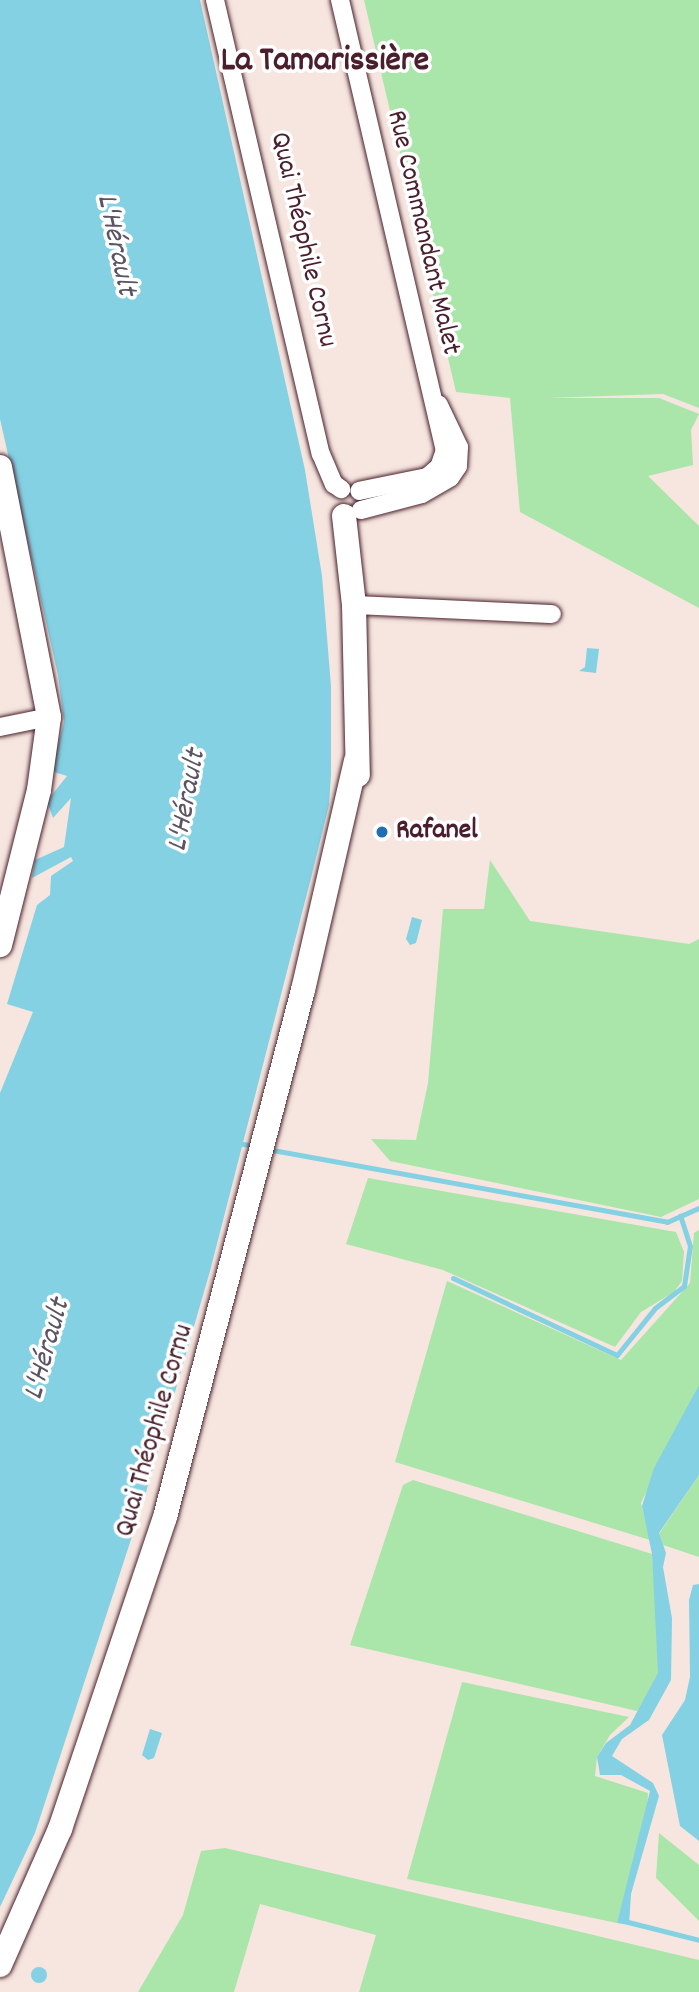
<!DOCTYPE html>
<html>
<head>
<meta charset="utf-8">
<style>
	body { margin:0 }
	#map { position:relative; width:699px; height:1992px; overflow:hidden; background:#f6e6df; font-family:Dekko,sans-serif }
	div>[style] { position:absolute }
	.green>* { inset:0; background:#aae5aa }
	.water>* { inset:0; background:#84d1e3 }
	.round { border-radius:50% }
	.stream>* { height:5px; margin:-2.5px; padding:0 2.5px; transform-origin:2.5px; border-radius:2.5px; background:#84d1e3 }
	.roads { filter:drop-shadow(0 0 2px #4a1f2b) drop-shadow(0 0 2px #4a1f2b) }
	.street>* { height:18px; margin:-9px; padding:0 9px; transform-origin:9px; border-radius:9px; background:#fff }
	.secondary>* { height:24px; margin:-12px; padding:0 12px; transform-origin:12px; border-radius:12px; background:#fff }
	.dots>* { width:19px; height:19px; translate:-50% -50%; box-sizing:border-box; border:4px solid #fff; border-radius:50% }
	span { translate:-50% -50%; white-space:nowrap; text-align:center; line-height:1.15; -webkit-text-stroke:7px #fff; paint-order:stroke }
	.street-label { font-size:28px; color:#4a1f2b }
	.poi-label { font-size:28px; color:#4a1f2b; font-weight:700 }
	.left { translate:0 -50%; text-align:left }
	.water-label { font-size:30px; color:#5b5462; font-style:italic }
	.district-label { font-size:35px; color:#4a1f2b; font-weight:700 }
</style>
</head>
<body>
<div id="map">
	<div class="green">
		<div style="clip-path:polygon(364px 0,699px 0,699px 408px,663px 394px,547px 398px,659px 398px,699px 414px,691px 430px,693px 465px,648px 476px,699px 526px,699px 608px,520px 512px,510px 398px,456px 392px)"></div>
		<div style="clip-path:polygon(490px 860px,530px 921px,689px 944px,699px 939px,699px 1199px,661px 1217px,390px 1161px,371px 1139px,416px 1140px,428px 1083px,443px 909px,484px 909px)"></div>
		<div style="clip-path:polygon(368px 1178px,676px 1232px,684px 1252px,682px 1281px,674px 1292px,641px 1312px,615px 1347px,443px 1270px,346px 1244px)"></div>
		<div style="clip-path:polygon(699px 1230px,699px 1385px,641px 1503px,650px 1540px,395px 1462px,447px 1281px,621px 1360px,690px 1283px,694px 1233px)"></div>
		<div style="clip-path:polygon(699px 1475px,699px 1557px,663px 1545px,659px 1534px)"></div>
		<div style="clip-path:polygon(413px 1480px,652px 1554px,660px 1652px,658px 1675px,646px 1703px,637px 1711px,350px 1645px,403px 1485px)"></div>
		<div style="clip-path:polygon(462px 1682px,629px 1717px,610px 1735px,597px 1757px,595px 1776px,648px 1793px,647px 1814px,617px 1923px,407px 1879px)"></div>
		<div style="clip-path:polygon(659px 1833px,699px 1865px,699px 1921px,656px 1878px)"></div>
		<div style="clip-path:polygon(225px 1848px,699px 1960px,699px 1992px,359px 1992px,376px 1935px,260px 1904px,234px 1992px,138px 1992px,183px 1915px,201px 1851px)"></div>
	</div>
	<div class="water">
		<div style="clip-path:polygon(0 0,200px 0,305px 470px,322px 576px,331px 686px,331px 775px,329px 805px,312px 874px,210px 1271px,142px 1506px,35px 1833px,0 1907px,0 1093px,33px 1012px,7px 1004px,37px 905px,50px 895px,51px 876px,73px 861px,71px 857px,32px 878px,35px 860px,64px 847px,71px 798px,53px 818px,47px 801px,67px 776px,51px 771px,64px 722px,58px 675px,0 419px)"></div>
		<div style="clip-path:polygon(587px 648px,599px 649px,596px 673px,579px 671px,585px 667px)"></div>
		<div style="clip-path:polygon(412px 917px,422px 920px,416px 943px,410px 945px,406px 939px)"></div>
		<div style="clip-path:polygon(699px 1385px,699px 1475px,659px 1533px,666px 1553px,663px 1567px,672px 1618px,671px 1680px,649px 1720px,622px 1739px,612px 1756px,653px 1783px,659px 1796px,631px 1894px,629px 1925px,617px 1923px,650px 1791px,621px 1775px,600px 1775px,597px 1757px,606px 1743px,630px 1725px,658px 1673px,652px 1554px,642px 1506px,654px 1468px)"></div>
		<div style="clip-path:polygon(699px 1584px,699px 1841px,680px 1826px,662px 1735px,685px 1700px,690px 1677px,689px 1600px,693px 1585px)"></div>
		<div style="clip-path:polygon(150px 1729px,162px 1733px,154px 1758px,148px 1760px,142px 1755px)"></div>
		<div class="round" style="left:31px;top:1967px;width:16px;height:16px"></div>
	</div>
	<div class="stream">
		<div style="left:243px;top:1144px;width:11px;rotate:10deg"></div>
		<div style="left:267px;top:1149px;width:407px;rotate:10.3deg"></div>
		<div style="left:667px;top:1222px;width:35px;rotate:-24deg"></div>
		<div style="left:453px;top:1278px;width:181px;rotate:25.2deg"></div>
		<div style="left:617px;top:1355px;width:60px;rotate:-51deg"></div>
		<div style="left:655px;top:1308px;width:36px;rotate:-37deg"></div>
		<div style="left:684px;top:1286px;width:40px;rotate:-81.5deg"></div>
		<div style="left:690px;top:1246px;width:32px;rotate:-108deg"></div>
		<div style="left:628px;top:1922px;width:73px;rotate:14.2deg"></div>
	</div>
	<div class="roads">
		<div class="street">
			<div style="left:215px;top:0;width:466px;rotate:76.9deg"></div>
			<div style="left:321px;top:454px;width:33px;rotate:67deg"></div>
			<div style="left:334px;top:484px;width:9px;rotate:36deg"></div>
			<div style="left:340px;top:0;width:462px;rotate:76.9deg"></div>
			<div style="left:445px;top:450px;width:18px;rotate:109deg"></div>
			<div style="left:439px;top:467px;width:16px;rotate:140deg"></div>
			<div style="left:427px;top:477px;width:69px;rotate:168.4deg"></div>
			<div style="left:361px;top:510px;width:63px;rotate:-14.7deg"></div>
			<div style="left:422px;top:494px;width:32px;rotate:-30deg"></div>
			<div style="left:450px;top:478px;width:14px;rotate:-56deg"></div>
			<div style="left:458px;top:466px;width:19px;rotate:-87deg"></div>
			<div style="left:459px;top:447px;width:47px;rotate:-115.5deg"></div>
			<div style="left:354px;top:605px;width:198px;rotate:2.6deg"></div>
			<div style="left:0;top:727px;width:50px;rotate:-11.5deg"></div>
		</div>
		<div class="secondary">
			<div style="left:0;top:467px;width:255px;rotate:78.9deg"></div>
			<div style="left:49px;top:717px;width:74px;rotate:97.8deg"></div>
			<div style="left:39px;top:790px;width:160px;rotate:104.1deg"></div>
			<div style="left:344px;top:516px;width:90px;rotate:83.6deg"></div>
			<div style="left:354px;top:605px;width:170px;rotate:88.7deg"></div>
			<div style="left:0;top:1965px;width:149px;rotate:-66.2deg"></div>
			<div style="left:60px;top:1829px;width:329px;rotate:-71.4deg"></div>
			<div style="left:165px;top:1517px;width:545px;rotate:-75.33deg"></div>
			<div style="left:303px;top:990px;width:235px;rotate:-77deg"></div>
		</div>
	</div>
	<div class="dots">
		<div style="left:382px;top:832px;background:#1f6fb2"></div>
	</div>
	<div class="street-label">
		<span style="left:422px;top:233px;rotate:77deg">Rue Commandant Malet</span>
		<span style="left:302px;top:240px;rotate:77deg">Quai Théophile Cornu</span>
		<span style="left:156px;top:1431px;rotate:-74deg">Quai Théophile Cornu</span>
	</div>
	<div class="poi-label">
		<span class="left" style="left:396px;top:832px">Rafanel</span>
	</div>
	<div class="water-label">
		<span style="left:114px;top:245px;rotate:78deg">L'Hérault</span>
		<span style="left:189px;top:801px;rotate:-79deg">L'Hérault</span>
		<span style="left:49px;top:1350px;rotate:-74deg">L'Hérault</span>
	</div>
	<div class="district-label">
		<span style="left:325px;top:62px">La Tamarissière</span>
	</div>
</div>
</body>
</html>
